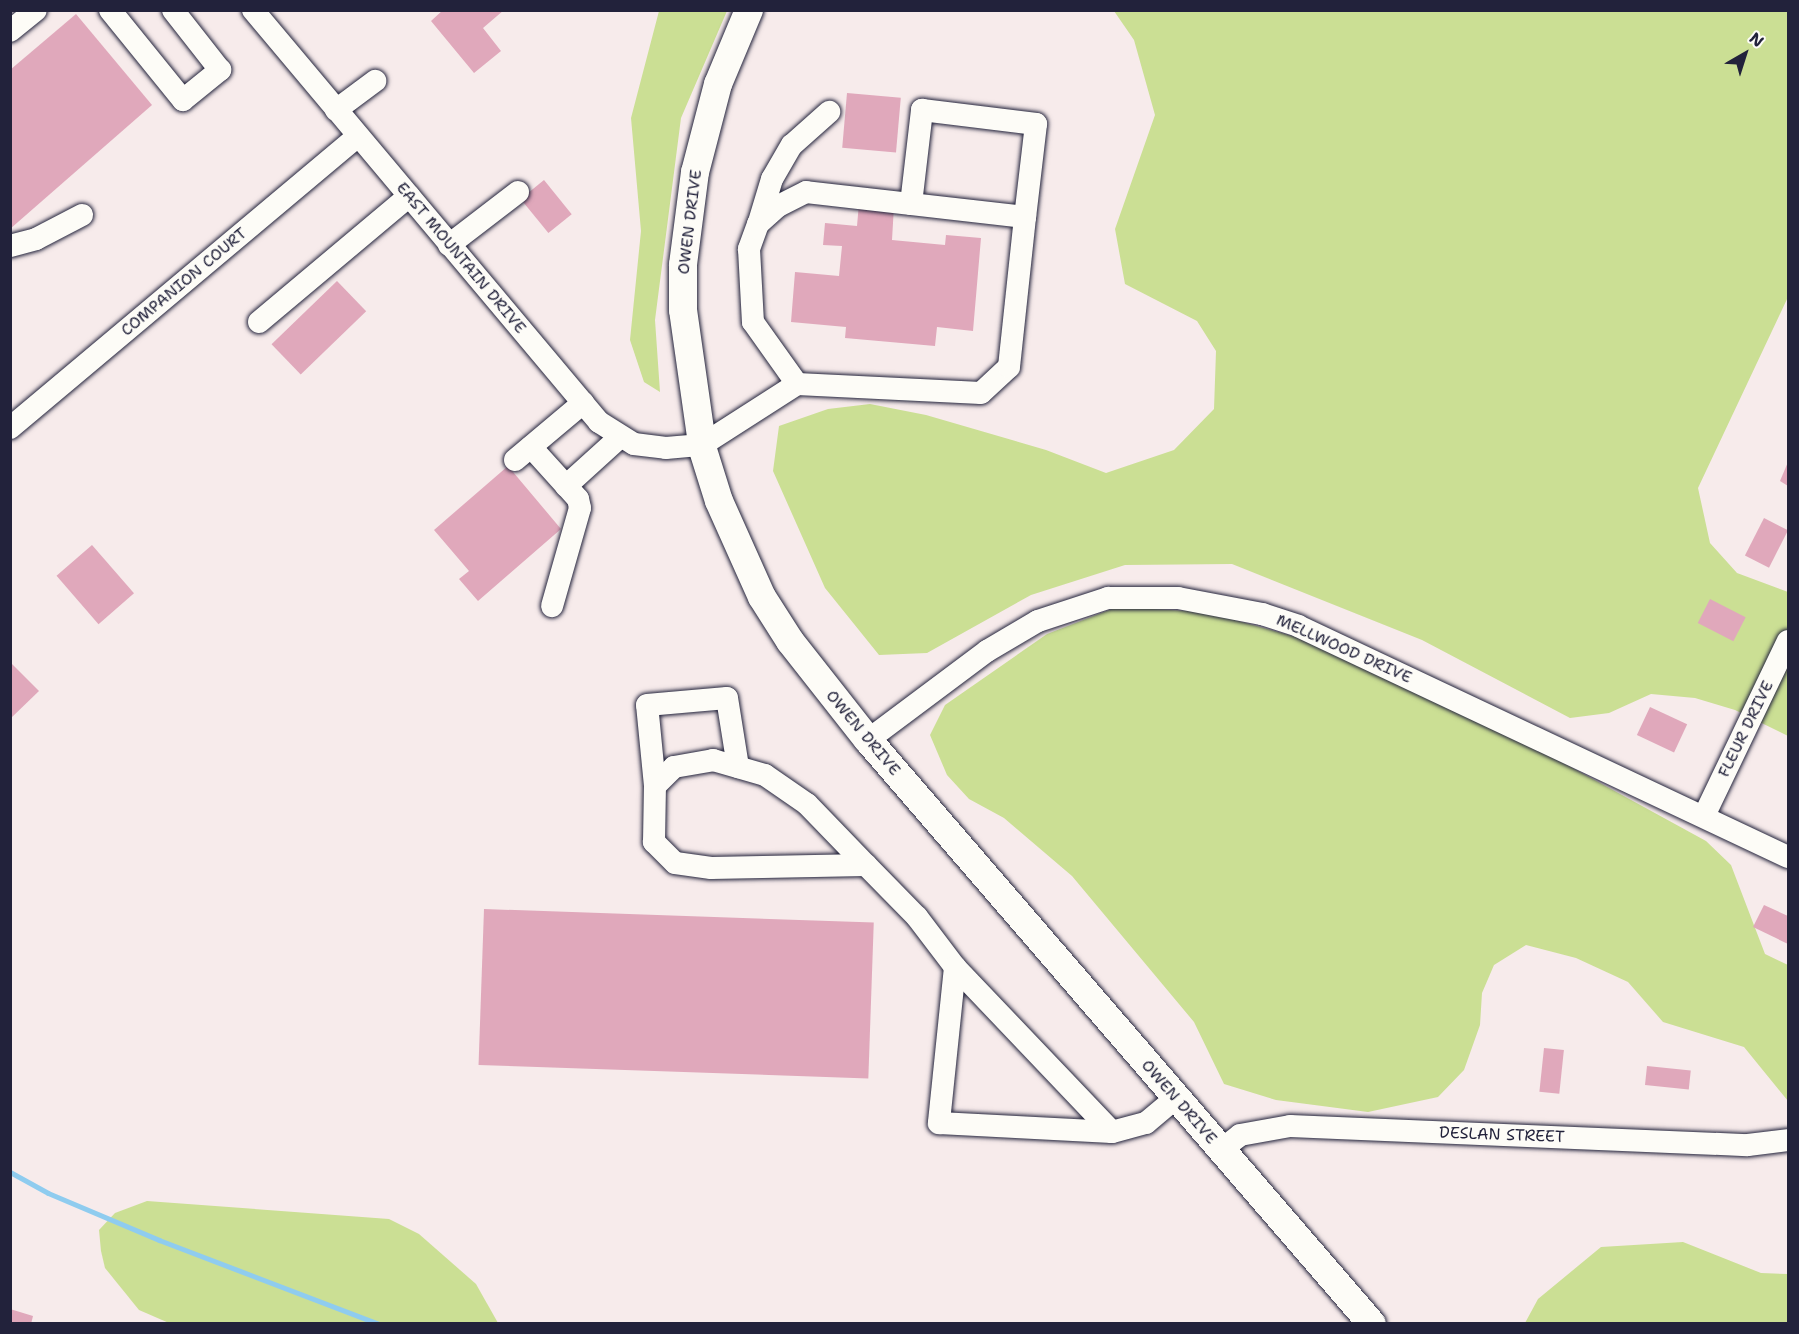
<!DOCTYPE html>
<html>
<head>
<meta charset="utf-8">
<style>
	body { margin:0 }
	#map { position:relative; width:1799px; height:1334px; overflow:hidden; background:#f7ebeb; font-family:"Shantell Sans",sans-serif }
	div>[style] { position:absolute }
	.green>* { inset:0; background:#cbdf94 }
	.stream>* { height:5px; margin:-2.5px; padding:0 2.5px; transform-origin:2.5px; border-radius:2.5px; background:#8fccef }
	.building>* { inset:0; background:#e0a8bb; transform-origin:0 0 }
	.roads { filter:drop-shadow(0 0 2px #22223b) drop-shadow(0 0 2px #22223b) }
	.minor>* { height:22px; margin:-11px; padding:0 11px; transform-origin:11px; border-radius:11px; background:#fdfcf7 }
	.major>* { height:28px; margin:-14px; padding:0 14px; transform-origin:14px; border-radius:14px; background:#fdfcf7 }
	span { translate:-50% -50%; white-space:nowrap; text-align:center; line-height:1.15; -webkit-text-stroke:6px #fdfcf7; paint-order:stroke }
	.street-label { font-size:16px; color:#22223b }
	.frame { position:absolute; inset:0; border:12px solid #22223b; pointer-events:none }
	.north { position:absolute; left:1715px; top:24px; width:60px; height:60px; -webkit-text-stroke:4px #fdfcf7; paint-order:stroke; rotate:39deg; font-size:16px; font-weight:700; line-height:24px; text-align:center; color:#22223b }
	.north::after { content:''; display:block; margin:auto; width:21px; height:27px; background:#22223b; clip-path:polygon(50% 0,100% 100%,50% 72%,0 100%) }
</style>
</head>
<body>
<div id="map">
	<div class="green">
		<div style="clip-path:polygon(659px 11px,727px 11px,681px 118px,655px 320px,660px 392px,644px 382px,630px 340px,641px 231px,631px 118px)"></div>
		<div style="clip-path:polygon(1114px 11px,1788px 11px,1788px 297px,1698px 488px,1710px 543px,1737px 573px,1788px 592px,1788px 736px,1735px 710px,1695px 698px,1651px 694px,1609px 713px,1570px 718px,1422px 640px,1232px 564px,1125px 565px,1031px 595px,927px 653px,879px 655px,825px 588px,773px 471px,779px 426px,828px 409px,870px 404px,926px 415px,1046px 450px,1106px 473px,1174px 450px,1214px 409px,1216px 351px,1197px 321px,1125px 284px,1115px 229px,1155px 115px,1134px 40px)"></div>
		<div style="clip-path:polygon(1117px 607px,1206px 612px,1314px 642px,1527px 743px,1706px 841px,1731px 865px,1765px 954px,1788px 965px,1788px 1101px,1744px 1047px,1663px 1022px,1628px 982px,1576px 958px,1526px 945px,1494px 965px,1482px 993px,1480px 1025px,1464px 1070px,1438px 1097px,1368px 1112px,1276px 1100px,1224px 1084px,1194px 1022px,1072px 876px,1004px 818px,969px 799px,947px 775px,930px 735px,945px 705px,1047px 634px)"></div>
		<div style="clip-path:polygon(147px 1201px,389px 1219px,419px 1234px,476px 1284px,498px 1323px,169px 1323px,139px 1310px,105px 1268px,101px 1251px,99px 1230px,115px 1213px)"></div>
		<div style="clip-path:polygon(1683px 1242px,1761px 1273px,1788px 1274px,1788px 1323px,1525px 1323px,1538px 1299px,1601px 1247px)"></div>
	</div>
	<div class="stream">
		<div style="left:10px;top:1172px;width:43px;rotate:28.9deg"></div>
		<div style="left:48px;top:1193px;width:121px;rotate:22.9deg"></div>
		<div style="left:159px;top:1240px;width:235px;rotate:20.9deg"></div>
	</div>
	<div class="building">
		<div style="clip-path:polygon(443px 10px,504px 10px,483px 28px,501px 51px,474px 73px,431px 21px)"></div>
		<div style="clip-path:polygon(76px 14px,152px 105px,10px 229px,10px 70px)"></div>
		<div style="left:847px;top:93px;width:54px;height:55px;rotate:5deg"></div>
		<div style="left:544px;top:180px;width:44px;height:30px;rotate:51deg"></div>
		<div style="clip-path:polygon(859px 203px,894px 206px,892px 240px,945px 245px,946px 235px,981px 238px,973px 331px,937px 327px,935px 346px,845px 338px,846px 327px,791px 322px,795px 272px,839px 276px,842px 246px,823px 245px,825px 223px,857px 226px)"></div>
		<div style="left:337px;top:281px;width:42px;height:91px;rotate:46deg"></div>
		<div style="clip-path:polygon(1788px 462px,1788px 486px,1780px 481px)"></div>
		<div style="clip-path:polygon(508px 466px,561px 529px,478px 601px,459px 579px,469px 571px,434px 530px)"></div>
		<div style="left:1764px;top:518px;width:27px;height:42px;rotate:27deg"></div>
		<div style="left:92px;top:545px;width:64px;height:47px;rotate:49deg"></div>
		<div style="left:1710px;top:599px;width:40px;height:27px;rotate:27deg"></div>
		<div style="clip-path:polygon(10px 662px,39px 691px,10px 719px)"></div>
		<div style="left:1650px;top:707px;width:41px;height:31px;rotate:25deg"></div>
		<div style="clip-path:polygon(1764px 905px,1788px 916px,1788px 944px,1753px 927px)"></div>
		<div style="left:484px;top:909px;width:390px;height:156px;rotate:2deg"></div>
		<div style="left:1544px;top:1048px;width:20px;height:44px;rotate:6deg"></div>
		<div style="left:1647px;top:1066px;width:44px;height:19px;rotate:6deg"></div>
		<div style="clip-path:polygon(10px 1309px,33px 1316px,31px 1324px,10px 1324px)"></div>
	</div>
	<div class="roads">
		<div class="minor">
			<div style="left:110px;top:10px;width:116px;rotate:51deg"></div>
			<div style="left:183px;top:100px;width:48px;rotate:-39deg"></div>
			<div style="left:220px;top:70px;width:76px;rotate:-128.1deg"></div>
			<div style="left:253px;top:10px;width:538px;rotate:49.98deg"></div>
			<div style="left:599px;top:422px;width:41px;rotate:32.2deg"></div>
			<div style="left:634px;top:444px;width:32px;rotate:7deg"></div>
			<div style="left:666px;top:448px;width:36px;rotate:-5deg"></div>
			<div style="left:702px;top:445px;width:113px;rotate:-32.7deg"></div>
			<div style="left:797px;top:384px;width:184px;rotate:2.8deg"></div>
			<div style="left:981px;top:393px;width:38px;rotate:-43deg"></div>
			<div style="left:1009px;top:367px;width:151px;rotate:-83.9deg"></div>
			<div style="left:1025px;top:217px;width:220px;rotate:-173.5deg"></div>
			<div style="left:806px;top:192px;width:31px;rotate:153deg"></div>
			<div style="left:778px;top:206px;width:27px;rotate:138deg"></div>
			<div style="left:758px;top:224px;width:27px;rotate:110deg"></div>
			<div style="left:749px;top:249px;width:73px;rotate:86.9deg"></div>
			<div style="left:753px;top:322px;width:76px;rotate:54.6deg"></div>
			<div style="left:10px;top:31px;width:33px;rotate:-39deg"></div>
			<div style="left:336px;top:110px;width:49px;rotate:-36.6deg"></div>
			<div style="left:911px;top:204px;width:95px;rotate:-83.3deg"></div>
			<div style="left:922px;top:110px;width:115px;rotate:7deg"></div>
			<div style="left:1036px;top:124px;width:94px;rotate:96.7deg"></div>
			<div style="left:759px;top:222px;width:45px;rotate:-73.2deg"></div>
			<div style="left:772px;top:179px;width:39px;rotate:-60deg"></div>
			<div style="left:792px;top:145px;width:50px;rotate:-41.7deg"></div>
			<div style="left:449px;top:245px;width:87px;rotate:-37.5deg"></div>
			<div style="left:10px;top:246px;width:27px;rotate:-15deg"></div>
			<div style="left:36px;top:239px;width:52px;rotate:-27.6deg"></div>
			<div style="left:259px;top:322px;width:196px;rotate:-40deg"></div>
			<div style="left:10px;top:428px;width:454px;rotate:-40deg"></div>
			<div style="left:531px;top:447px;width:70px;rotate:47.9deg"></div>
			<div style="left:578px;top:499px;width:9px;rotate:77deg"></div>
			<div style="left:580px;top:508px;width:102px;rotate:105.9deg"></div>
			<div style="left:515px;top:460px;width:89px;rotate:-40deg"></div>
			<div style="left:566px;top:486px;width:72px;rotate:-42.2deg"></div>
			<div style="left:868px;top:740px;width:149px;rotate:-36.8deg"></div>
			<div style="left:987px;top:651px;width:59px;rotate:-30.5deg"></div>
			<div style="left:1038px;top:621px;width:74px;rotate:-18.2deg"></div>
			<div style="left:1108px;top:598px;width:70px"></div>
			<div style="left:1178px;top:598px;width:86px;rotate:10.8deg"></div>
			<div style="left:1262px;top:614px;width:38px;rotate:18deg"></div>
			<div style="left:1298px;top:626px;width:542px;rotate:25.24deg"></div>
			<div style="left:655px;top:786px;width:81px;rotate:-95.6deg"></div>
			<div style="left:647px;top:705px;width:80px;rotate:-5deg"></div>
			<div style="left:727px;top:698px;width:70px;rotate:80.9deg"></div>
			<div style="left:1704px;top:816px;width:194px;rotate:-64.4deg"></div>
			<div style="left:866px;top:865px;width:155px;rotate:178.9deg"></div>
			<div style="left:711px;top:868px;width:36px;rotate:-172deg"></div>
			<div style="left:675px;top:863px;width:30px;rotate:-135deg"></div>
			<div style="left:654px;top:842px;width:56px;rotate:-89deg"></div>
			<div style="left:655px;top:786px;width:27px;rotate:-45deg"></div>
			<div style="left:674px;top:767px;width:40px;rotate:-10deg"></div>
			<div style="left:713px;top:760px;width:54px;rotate:16.1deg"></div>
			<div style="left:765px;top:775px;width:51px;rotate:34.6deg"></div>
			<div style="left:807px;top:804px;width:85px;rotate:46deg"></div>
			<div style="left:866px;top:865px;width:73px;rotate:45.6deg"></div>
			<div style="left:917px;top:917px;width:63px;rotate:52.8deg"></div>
			<div style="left:955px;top:967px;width:157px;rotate:95.9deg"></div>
			<div style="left:939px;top:1123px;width:173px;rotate:3deg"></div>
			<div style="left:1112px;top:1132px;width:35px;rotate:-15deg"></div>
			<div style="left:1146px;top:1123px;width:39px;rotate:-40deg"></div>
			<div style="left:955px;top:967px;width:228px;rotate:46.4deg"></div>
			<div style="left:1221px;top:1150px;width:24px;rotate:-38deg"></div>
			<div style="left:1240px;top:1135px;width:51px;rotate:-10.2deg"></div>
			<div style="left:1290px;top:1126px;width:458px;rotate:2.4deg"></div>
			<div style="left:1748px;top:1145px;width:40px;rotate:-7.1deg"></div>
		</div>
		<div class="major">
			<div style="left:749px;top:10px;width:80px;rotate:112.7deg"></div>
			<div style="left:718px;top:84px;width:91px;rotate:104.6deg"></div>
			<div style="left:695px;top:172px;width:94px;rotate:97.4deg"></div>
			<div style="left:683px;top:265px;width:45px;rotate:90deg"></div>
			<div style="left:683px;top:310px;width:141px;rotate:81.9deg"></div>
			<div style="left:703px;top:450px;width:53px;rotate:72.6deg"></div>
			<div style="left:719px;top:501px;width:105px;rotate:65.9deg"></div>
			<div style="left:762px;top:597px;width:52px;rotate:57.5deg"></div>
			<div style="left:790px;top:641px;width:126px;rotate:51.8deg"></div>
			<div style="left:868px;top:740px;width:771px;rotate:49.21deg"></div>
		</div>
	</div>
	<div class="street-label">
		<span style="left:690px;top:222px;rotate:-83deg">OWEN DRIVE</span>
		<span style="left:461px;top:258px;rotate:50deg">EAST MOUNTAIN DRIVE</span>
		<span style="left:184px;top:282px;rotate:-40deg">COMPANION COURT</span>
		<span style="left:1344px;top:649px;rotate:24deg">MELLWOOD DRIVE</span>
		<span style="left:1746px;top:729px;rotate:-64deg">FLEUR DRIVE</span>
		<span style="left:863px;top:733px;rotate:50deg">OWEN DRIVE</span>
		<span style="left:1179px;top:1102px;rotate:49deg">OWEN DRIVE</span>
		<span style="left:1502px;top:1135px;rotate:2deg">DESLAN STREET</span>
	</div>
	<div class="frame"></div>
	<div class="north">N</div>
</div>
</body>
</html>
